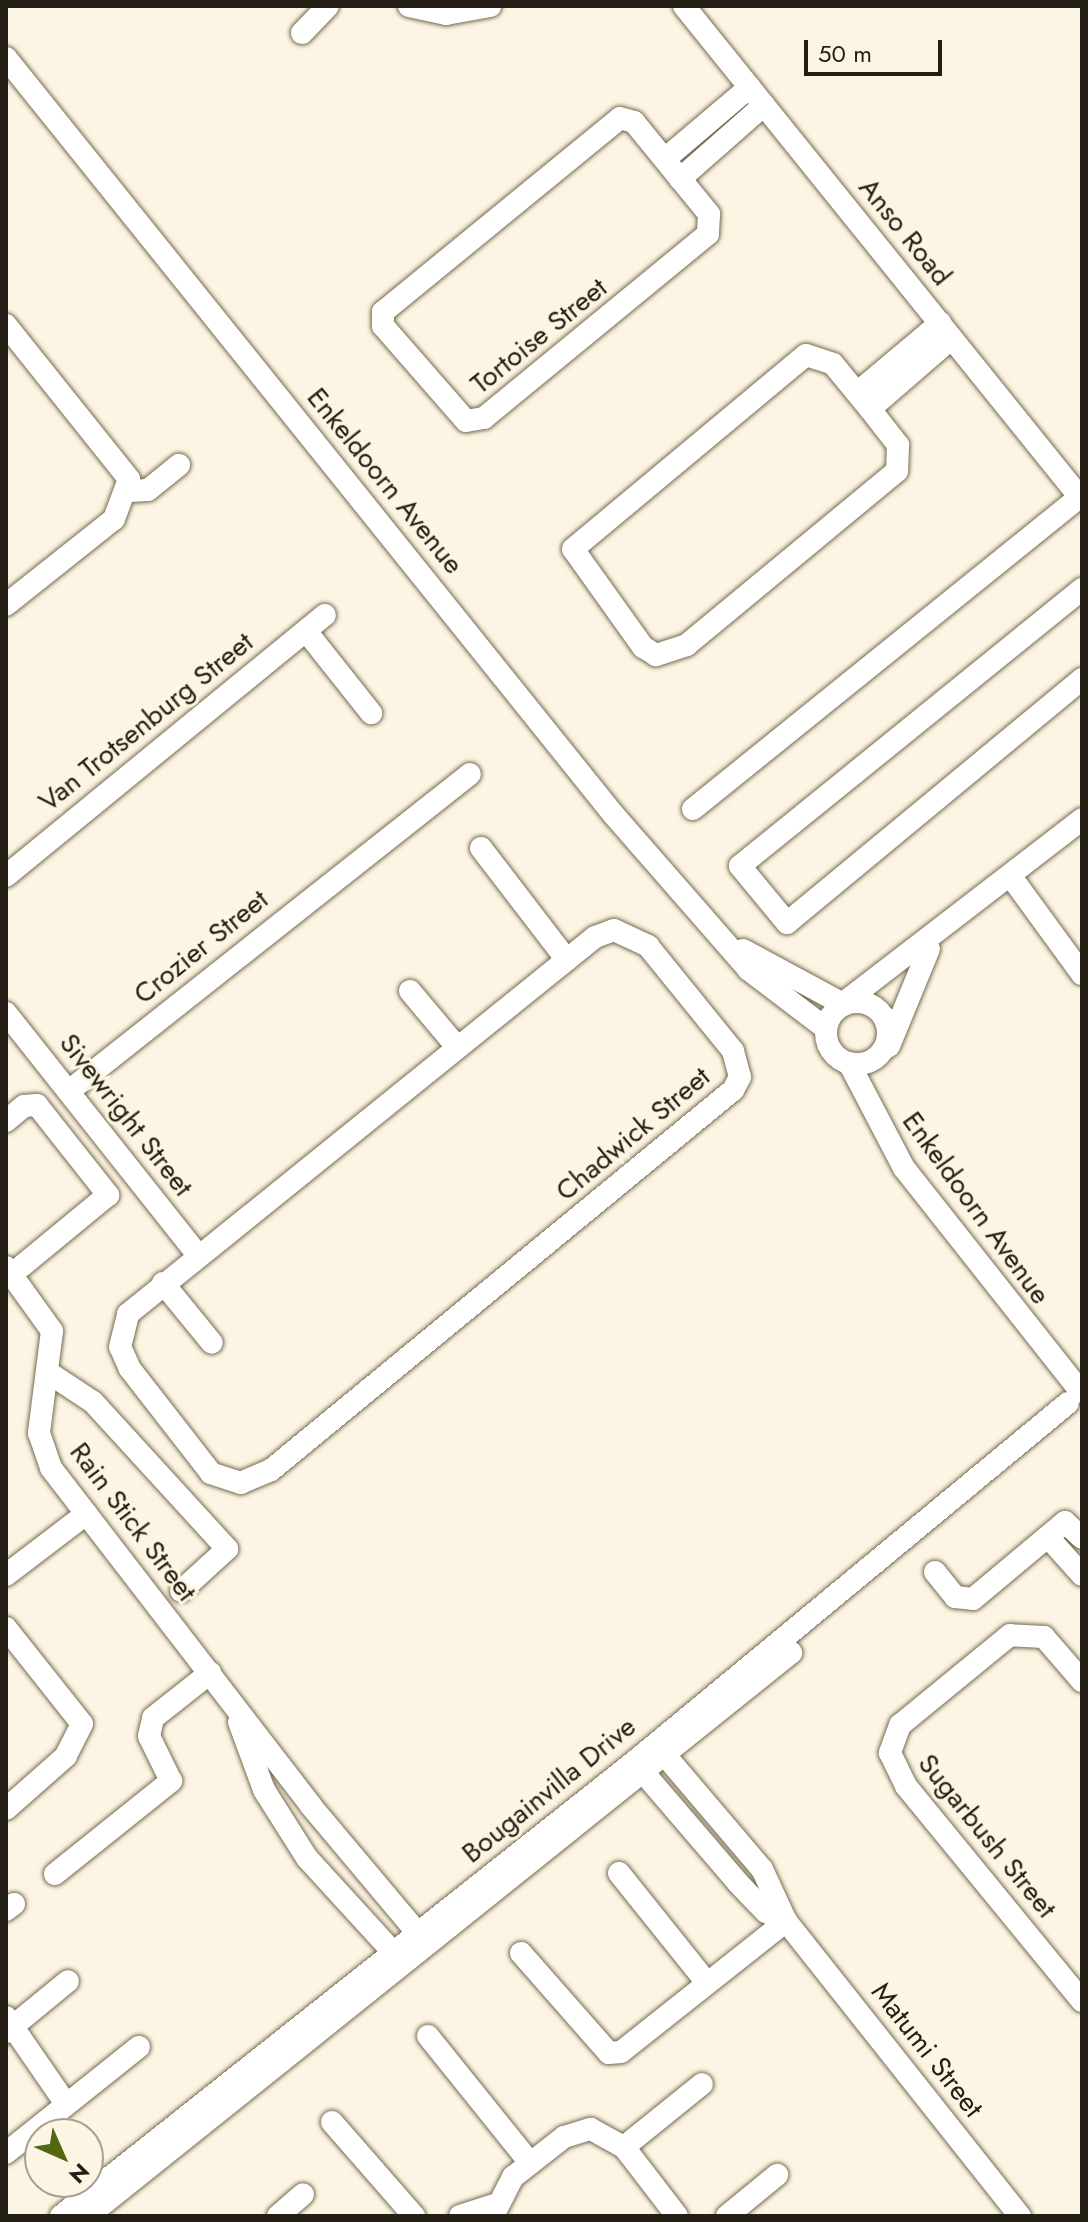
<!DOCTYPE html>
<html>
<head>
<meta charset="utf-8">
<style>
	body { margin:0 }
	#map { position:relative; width:1088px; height:2222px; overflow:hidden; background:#fdf5e3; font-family:Jost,sans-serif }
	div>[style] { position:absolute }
	.roads { filter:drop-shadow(0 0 2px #766a50) drop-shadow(0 0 2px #766a50) }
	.minor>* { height:22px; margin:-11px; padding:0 11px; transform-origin:11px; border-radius:11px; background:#fff }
	.minor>.ring { margin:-11px; padding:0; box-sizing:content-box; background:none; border:22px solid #fff; border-radius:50% }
	span { translate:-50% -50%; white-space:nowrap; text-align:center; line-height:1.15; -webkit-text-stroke:6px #fdf5e3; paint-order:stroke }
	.street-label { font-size:28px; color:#241f14 }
	.frame { position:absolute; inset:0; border:8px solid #241f14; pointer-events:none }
	.north { position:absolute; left:24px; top:2118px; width:80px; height:80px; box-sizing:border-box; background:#fdf5e3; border:2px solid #a69f90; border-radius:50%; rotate:135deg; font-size:22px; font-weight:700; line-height:32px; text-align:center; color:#241f14 }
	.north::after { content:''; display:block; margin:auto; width:28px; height:36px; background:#536610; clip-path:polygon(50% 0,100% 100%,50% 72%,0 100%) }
	.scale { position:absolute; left:804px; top:40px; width:138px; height:36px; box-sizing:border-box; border:4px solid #241f14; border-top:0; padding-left:10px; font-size:24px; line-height:28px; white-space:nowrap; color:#241f14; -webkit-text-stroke:6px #fdf5e3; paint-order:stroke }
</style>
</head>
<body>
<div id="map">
	<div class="roads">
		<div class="minor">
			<div style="left:409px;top:6px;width:38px;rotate:12deg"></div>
			<div style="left:446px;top:14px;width:45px;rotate:-10.3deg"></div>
			<div style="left:684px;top:6px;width:634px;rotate:51.14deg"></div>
			<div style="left:302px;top:33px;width:37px;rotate:-46deg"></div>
			<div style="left:6px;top:58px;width:970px;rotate:51.24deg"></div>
			<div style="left:613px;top:814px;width:207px;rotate:48.9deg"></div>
			<div style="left:749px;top:970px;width:96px;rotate:37.3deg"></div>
			<div style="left:620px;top:118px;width:15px;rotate:16deg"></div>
			<div style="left:634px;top:122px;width:119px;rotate:50.8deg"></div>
			<div style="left:709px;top:214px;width:20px;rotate:93deg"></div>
			<div style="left:708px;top:234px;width:290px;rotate:140.6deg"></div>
			<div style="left:484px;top:418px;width:18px;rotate:171deg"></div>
			<div style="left:466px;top:421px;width:126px;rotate:-131.1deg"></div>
			<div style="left:383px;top:326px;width:14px;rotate:-90deg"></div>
			<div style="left:383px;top:312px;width:306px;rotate:-39.3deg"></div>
			<div style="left:665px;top:159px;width:111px;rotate:-40.3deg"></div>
			<div style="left:680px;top:179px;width:112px;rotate:-41.4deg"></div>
			<div style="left:6px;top:325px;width:197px;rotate:51.4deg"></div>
			<div style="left:129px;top:479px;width:43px;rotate:110.6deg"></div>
			<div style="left:114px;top:519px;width:138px;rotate:141.5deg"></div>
			<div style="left:806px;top:355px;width:28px;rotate:18deg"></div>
			<div style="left:833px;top:364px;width:58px;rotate:50.6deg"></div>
			<div style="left:870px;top:409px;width:46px;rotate:52.1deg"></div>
			<div style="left:898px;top:445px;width:26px;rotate:92deg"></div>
			<div style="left:897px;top:471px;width:273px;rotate:140.4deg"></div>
			<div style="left:687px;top:645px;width:33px;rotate:162deg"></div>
			<div style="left:656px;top:655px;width:15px;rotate:-148deg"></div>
			<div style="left:643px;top:647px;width:120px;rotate:-125.5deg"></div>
			<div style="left:573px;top:549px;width:303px;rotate:-39.8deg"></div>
			<div style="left:857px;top:393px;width:109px;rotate:-40.1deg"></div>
			<div style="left:870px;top:409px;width:108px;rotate:-40.9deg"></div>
			<div style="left:129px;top:491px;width:19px;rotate:-3deg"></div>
			<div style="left:148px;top:490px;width:40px;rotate:-39deg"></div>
			<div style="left:1082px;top:589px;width:440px;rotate:141deg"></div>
			<div style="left:740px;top:866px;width:74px;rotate:50.5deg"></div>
			<div style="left:787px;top:923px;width:383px;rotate:-39.6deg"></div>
			<div style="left:306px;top:631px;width:105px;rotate:51.6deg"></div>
			<div style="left:693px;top:809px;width:500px;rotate:-38.9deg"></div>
			<div style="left:481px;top:848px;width:141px;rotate:52.5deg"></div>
			<div style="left:6px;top:876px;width:412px;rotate:-39.3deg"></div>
			<div style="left:1012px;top:878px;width:119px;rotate:53.9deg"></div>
			<div style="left:614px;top:930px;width:38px;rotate:25deg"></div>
			<div style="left:648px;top:946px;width:135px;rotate:51deg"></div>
			<div style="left:733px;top:1051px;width:27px;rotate:75deg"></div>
			<div style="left:740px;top:1077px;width:15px;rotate:118deg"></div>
			<div style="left:733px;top:1090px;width:598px;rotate:140.56deg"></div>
			<div style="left:271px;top:1470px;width:33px;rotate:157deg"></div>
			<div style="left:241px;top:1483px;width:32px;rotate:-162deg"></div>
			<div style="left:211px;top:1473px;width:132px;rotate:-127.9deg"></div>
			<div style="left:130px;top:1369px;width:24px;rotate:-114deg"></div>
			<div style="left:120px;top:1347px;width:34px;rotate:-76deg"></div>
			<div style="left:128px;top:1314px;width:600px;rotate:-38.91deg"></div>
			<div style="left:595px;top:937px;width:20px;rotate:-20deg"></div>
			<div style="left:743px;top:950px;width:111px;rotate:28.4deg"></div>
			<div style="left:410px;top:991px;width:73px;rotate:50deg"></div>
			<div style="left:846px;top:1001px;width:298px;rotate:-37.6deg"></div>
			<div class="ring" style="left:826px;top:1002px;width:40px;height:40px"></div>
			<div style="left:6px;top:1013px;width:309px;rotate:51.6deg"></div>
			<div style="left:889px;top:1046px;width:105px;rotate:-67.6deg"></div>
			<div style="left:849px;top:1063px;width:119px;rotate:62.4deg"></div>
			<div style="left:904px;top:1168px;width:285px;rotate:51.7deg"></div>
			<div style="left:69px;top:1091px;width:511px;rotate:-38.33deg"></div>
			<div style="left:6px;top:1121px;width:23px;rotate:-40deg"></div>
			<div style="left:24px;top:1106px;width:13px;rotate:-4deg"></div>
			<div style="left:37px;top:1105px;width:115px;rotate:51.7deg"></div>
			<div style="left:108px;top:1195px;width:112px;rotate:140.5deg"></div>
			<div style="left:6px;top:1267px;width:79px;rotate:54.3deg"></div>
			<div style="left:52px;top:1331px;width:103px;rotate:97.3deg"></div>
			<div style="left:39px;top:1433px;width:37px;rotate:71deg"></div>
			<div style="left:51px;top:1468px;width:426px;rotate:52.4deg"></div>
			<div style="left:311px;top:1806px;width:180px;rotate:50deg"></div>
			<div style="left:163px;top:1283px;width:77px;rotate:50.8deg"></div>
			<div style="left:52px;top:1375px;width:49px;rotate:33.4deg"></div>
			<div style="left:93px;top:1402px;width:199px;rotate:47.6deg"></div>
			<div style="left:227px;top:1549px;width:62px;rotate:137.6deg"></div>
			<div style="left:1048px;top:1537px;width:51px;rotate:48.2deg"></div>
			<div style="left:935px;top:1572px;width:32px;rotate:51deg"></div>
			<div style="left:955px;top:1597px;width:18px;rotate:6deg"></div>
			<div style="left:973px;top:1599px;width:120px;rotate:-39.9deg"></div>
			<div style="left:1065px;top:1522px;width:23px;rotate:43deg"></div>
			<div style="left:6px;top:1575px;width:101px;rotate:-37.3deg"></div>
			<div style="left:6px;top:1628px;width:122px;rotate:51.6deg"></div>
			<div style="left:82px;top:1724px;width:36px;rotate:117deg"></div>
			<div style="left:66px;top:1756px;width:80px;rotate:138.5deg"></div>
			<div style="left:1082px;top:1681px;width:58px;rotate:-130.8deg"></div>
			<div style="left:1044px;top:1637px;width:34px;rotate:-177deg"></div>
			<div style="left:1010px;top:1635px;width:142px;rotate:140.7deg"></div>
			<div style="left:900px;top:1725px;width:30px;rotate:110deg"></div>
			<div style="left:890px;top:1753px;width:37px;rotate:64deg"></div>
			<div style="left:906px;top:1786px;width:278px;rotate:50.7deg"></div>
			<div style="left:239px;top:1722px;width:72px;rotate:69.8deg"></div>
			<div style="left:264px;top:1790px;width:80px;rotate:57.7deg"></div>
			<div style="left:307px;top:1858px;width:141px;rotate:47.6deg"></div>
			<div style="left:658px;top:1747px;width:160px;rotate:49.6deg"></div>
			<div style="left:762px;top:1869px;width:57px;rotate:65.2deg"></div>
			<div style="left:786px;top:1921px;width:377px;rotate:51.6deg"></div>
			<div style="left:637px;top:1765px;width:155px;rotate:49.4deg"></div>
			<div style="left:738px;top:1883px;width:40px;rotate:46deg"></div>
			<div style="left:766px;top:1912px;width:22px;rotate:24deg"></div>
			<div style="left:619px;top:1873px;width:141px;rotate:51.3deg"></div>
			<div style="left:55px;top:1874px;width:149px;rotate:-38.7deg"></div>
			<div style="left:171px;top:1781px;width:50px;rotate:-116.1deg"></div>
			<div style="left:149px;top:1736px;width:18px;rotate:-77deg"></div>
			<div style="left:153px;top:1718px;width:73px;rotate:-38.3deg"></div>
			<div style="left:6px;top:1910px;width:10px;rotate:-37deg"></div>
			<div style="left:521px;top:1953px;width:133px;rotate:48.7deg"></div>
			<div style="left:609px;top:2053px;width:12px;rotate:-5deg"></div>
			<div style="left:621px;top:2052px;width:211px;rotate:-38.4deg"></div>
			<div style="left:6px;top:2017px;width:106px;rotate:55.4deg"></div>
			<div style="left:6px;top:2032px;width:80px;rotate:-39.4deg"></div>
			<div style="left:428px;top:2036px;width:163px;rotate:51.2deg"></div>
			<div style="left:332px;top:2122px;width:125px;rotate:48.9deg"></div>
			<div style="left:624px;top:2147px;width:100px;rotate:-38.9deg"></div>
			<div style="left:6px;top:2153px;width:170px;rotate:-38.6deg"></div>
			<div style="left:61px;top:2216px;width:731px;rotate:-38.39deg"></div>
			<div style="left:634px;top:1762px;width:563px;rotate:-39.6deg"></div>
			<div style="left:88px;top:2216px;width:901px;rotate:-38.69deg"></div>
			<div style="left:278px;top:2216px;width:33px;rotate:-41deg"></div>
			<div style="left:460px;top:2216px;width:35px;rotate:-18deg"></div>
			<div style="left:493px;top:2216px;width:44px;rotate:-62.9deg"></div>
			<div style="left:513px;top:2177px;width:65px;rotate:-38.1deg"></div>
			<div style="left:564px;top:2137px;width:28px;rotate:-17deg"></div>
			<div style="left:591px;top:2129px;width:38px;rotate:29deg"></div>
			<div style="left:624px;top:2147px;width:87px;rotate:52.5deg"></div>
			<div style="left:727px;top:2216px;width:65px;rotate:-39.4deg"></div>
		</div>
	</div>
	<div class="street-label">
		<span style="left:905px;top:232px;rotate:51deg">Anso Road</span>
		<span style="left:539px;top:336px;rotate:-39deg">Tortoise Street</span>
		<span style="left:385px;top:481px;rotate:51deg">Enkeldoorn Avenue</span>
		<span style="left:146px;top:722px;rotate:-39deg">Van Trotsenburg Street</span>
		<span style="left:201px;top:947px;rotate:-39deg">Crozier Street</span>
		<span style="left:126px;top:1115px;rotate:52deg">Sivewright Street</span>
		<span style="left:633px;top:1134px;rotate:-40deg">Chadwick Street</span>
		<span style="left:976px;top:1208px;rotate:54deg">Enkeldoorn Avenue</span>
		<span style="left:133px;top:1522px;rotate:53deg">Rain Stick Street</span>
		<span style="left:549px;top:1790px;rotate:-39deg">Bougainvilla Drive</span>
		<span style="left:987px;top:1836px;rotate:51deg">Sugarbush Street</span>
		<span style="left:927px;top:2050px;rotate:52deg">Matumi Street</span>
	</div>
	<div class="frame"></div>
	<div class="north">N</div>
	<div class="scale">50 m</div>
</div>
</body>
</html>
